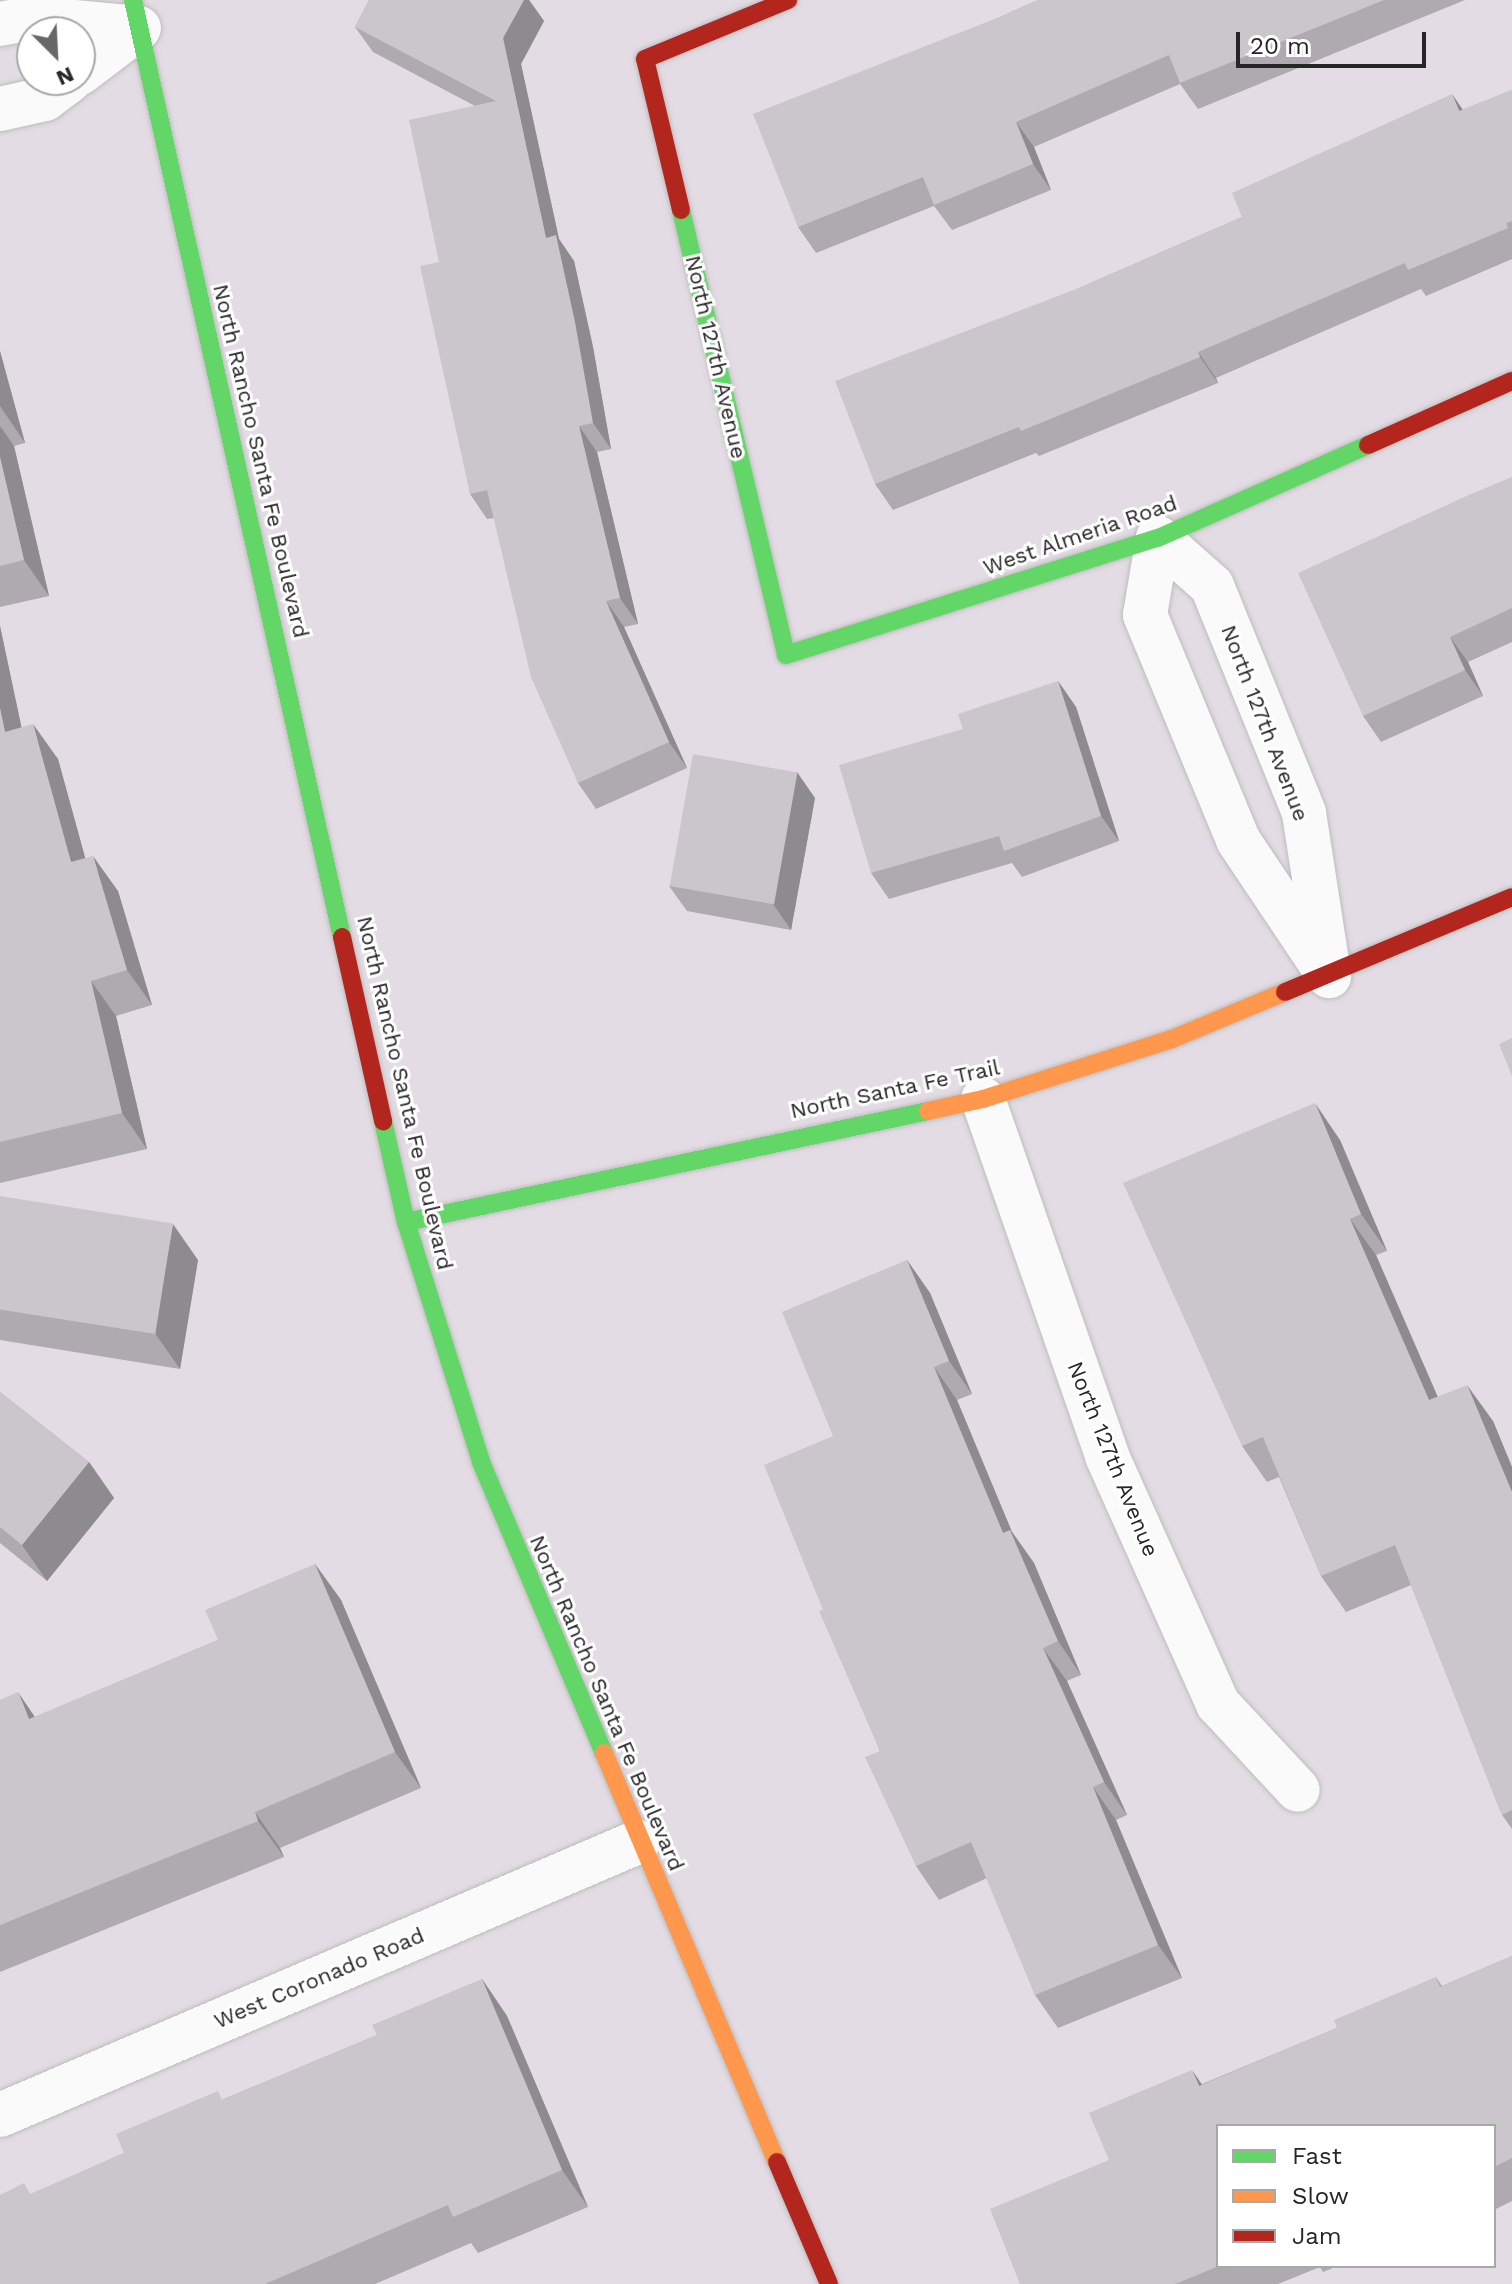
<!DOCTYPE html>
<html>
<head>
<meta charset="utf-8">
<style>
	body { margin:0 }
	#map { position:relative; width:1512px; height:2284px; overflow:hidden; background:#e3dce4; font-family:"Work Sans",sans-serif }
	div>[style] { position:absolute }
	.roads { filter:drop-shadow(0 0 2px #bebdbe) drop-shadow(0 0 2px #bebdbe) }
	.street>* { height:44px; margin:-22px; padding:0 22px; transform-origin:22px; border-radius:22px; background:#fbfafb }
	.fast>* { height:18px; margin:-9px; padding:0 9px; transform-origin:9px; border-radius:9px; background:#63d668 }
	.slow>* { height:18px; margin:-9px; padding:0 9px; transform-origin:9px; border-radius:9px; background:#ff974d }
	.jam>* { height:18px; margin:-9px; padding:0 9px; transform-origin:9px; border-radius:9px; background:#b3261e }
	.wall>* { inset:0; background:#afaaaf }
	.shaded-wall>* { inset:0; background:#8e8b8e }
	.building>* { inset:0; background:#cbc6cb; transform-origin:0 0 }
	span { translate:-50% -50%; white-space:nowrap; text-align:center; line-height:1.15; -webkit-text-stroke:6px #fff; paint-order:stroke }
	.street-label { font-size:22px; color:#262626 }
	.legend { position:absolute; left:1216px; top:2124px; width:280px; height:144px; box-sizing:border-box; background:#fff; border:2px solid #a8a8a8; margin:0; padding:10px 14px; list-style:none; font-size:24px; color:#262626 }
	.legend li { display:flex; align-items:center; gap:16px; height:40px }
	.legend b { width:40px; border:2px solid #a8a8a8 }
	.north { position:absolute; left:16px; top:16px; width:80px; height:80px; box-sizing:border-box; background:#fff; border:2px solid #a8a8a8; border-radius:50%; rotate:156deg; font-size:22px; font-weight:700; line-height:32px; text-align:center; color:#262626 }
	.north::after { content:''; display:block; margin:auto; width:28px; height:36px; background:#686668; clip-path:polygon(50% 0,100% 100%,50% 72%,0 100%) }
	.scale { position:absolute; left:1236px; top:32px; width:190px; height:36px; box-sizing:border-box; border:4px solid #262626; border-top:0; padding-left:10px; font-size:24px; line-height:28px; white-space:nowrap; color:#262626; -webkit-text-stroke:6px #fff; paint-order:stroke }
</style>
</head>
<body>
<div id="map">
	<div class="roads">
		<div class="street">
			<div style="left:0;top:24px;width:31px;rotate:-11deg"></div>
			<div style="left:30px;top:18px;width:109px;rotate:5.2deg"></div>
			<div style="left:80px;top:73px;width:74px;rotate:-37.3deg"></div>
			<div style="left:0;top:109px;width:46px;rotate:-12.5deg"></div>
			<div style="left:45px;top:99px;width:31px;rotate:-37deg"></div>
			<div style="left:1158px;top:538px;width:78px;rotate:99.6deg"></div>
			<div style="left:1145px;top:615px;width:243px;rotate:67.5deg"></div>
			<div style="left:1238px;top:840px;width:164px;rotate:56.2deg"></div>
			<div style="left:1158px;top:538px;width:72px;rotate:41.6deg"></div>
			<div style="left:1212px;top:586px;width:245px;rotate:67.9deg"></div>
			<div style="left:1304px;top:813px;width:150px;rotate:81.2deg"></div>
			<div style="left:983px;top:1099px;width:378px;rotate:70.8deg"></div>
			<div style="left:1107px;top:1456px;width:272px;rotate:65.9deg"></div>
			<div style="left:1218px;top:1704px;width:117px;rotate:47.1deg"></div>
			<div style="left:0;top:2115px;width:694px;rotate:-23.17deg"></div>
		</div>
		<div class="fast">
			<div style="left:133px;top:0;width:960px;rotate:77.43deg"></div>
			<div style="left:681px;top:210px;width:457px;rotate:76.7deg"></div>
			<div style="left:786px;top:655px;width:390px;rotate:-17.5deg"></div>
			<div style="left:1158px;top:538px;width:230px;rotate:-23.9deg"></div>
			<div style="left:383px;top:1121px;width:104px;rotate:77.2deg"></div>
			<div style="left:406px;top:1222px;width:251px;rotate:72.6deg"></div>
			<div style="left:481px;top:1462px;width:316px;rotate:67.1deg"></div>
			<div style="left:406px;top:1222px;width:534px;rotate:-12deg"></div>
		</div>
		<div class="slow">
			<div style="left:928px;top:1111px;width:56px;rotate:-12.3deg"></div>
			<div style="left:983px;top:1099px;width:198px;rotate:-17.6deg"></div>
			<div style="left:1172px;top:1039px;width:122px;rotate:-22.6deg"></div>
			<div style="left:604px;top:1753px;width:444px;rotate:67.1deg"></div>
		</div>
		<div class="jam">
			<div style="left:681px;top:210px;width:155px;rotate:-103.4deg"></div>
			<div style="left:645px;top:59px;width:155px;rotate:-22.4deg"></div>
			<div style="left:1368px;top:445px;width:158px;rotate:-24deg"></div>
			<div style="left:342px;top:937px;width:189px;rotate:77.4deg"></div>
			<div style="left:1285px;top:992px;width:246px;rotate:-22.7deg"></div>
			<div style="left:777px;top:2162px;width:133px;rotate:66.9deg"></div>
		</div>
	</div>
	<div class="wall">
		<div style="clip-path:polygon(369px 0,529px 0,544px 21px,521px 64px,559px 239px,574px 261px,593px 347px,611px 449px,597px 452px,638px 624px,624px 627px,687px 768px,596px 809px,578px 783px,494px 518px,487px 519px,470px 494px,439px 262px,475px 106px,373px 52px,355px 27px)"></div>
		<div style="clip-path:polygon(1038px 0,1465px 0,1198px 109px,1180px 84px,1034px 147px,1051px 190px,952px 230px,934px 206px,816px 253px,798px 227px,1002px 16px)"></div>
		<div style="clip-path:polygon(1512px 90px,1512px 259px,1426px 296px,1421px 289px,1216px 378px,1218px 383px,1039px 456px,1036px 453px,893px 510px,875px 484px,1079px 288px,1242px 217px,1462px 110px)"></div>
		<div style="clip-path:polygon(0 351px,25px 443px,14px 446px,49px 596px,0 607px)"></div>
		<div style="clip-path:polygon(1512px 477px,1512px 642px,1468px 662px,1483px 696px,1381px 742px,1363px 716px)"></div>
		<div style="clip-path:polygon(0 626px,21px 727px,58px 759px,85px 858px,118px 891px,152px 1005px,116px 1016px,147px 1149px,0 1183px)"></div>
		<div style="clip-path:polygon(1058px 681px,1076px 707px,1119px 841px,1022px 877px,1012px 863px,889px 899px,871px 873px,963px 729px)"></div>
		<div style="clip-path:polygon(815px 798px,791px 930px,687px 911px,669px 886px)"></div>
		<div style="clip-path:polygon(1340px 1140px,1387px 1251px,1376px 1255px,1438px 1397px,1493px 1421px,1512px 1467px,1512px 1829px,1502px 1815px,1411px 1585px,1346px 1612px,1321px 1576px,1279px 1477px,1267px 1482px,1242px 1446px)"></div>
		<div style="clip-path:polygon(0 1196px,198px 1260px,180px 1369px,0 1340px)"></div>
		<div style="clip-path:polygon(907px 1260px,930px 1293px,972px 1394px,957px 1400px,1012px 1532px,1034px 1563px,1081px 1675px,1067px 1681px,1127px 1815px,1116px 1820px,1182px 1978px,1058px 2028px,1035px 1995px,987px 1878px,939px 1900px,916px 1866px,880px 1751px,823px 1610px,833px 1436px)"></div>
		<div style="clip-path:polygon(0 1392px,89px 1462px,114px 1498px,47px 1581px,0 1543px)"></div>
		<div style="clip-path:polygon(315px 1564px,341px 1600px,421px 1788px,280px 1848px,284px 1857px,0 1972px,0 1700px,35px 1717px,218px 1640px)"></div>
		<div style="clip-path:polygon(1512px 1956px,1512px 2201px,1494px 2210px,1494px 2126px,1218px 2266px,1338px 2266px,1323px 2272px,1320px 2267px,1278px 2284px,1020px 2284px,1109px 2160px,1202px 2084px,1337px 2028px,1436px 1977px,1442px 1986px)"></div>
		<div style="clip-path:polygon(482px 1979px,507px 2016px,588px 2207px,478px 2253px,471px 2243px,375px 2284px,0 2284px,32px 2194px,124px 2153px,224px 2099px,377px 2035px)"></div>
	</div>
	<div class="shaded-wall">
		<div style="clip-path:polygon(524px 0,529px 0,544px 21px,521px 64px,559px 239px,574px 261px,593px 347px,611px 449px,593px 423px,546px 238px,503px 38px)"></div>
		<div style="clip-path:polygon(1452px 94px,1470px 120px,1459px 111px)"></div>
		<div style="clip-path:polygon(1016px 122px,1034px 147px,1051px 190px,1033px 164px)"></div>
		<div style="clip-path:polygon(0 351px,25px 443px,0 406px)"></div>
		<div style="clip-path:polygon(1198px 352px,1216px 378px,1218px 383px,1200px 357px)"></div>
		<div style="clip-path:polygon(0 426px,14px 446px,49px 596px,24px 560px,0 457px)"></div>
		<div style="clip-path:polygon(579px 426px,597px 452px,638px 624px,620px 598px)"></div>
		<div style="clip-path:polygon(606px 601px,624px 627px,687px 768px,669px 742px)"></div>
		<div style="clip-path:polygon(0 626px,30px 767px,5px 732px,0 708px)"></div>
		<div style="clip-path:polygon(1450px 637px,1468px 662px,1483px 696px,1465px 670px)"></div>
		<div style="clip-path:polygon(1058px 681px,1076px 707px,1119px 841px,1101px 816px)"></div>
		<div style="clip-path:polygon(33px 724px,58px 759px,96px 897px,71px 862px)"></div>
		<div style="clip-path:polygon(797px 772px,815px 798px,791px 930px,773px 904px)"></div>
		<div style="clip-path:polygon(93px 856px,118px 891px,152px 1005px,127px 970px)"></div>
		<div style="clip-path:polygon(91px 981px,116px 1016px,147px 1149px,122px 1113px)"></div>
		<div style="clip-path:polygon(1315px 1103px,1340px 1140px,1387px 1251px,1361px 1214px)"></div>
		<div style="clip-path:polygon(1350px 1219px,1376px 1255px,1455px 1437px,1429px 1400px)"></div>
		<div style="clip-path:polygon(173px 1224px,198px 1260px,180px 1369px,154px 1332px)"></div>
		<div style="clip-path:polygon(907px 1260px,930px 1293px,972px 1394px,949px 1361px)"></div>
		<div style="clip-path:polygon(934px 1367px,957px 1400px,1012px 1532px,1034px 1563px,1081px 1675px,1058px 1641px,1003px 1533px)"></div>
		<div style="clip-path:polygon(1467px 1385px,1493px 1421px,1512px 1467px,1512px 1492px)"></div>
		<div style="clip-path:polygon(89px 1462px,114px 1498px,47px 1581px,22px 1545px)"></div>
		<div style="clip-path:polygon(315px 1564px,341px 1600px,421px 1788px,395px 1752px)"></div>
		<div style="clip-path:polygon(1043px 1648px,1067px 1681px,1127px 1815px,1104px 1782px)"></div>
		<div style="clip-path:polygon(18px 1692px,43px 1729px,29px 1719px)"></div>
		<div style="clip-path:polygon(1093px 1787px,1116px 1820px,1182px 1978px,1158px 1945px)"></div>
		<div style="clip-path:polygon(255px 1812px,280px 1848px,284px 1857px,258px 1821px)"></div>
		<div style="clip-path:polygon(482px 1979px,507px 2016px,588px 2207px,562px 2170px)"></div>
		<div style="clip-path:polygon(1192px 2070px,1214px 2102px,1199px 2086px)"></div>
	</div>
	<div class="building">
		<div style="clip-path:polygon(369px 0,524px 0,503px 38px,546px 238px,556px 235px,575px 322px,593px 423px,579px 426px,620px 598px,606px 601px,669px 742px,578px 783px,531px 677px,487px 490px,470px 494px,420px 266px,439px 262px,409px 120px,496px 101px,355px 27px)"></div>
		<div style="clip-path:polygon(1038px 0,1384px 0,1180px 83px,1169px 55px,1016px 122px,1033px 164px,934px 205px,923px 177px,798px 227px,753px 114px,1002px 16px)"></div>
		<div style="clip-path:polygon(1512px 90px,1512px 221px,1506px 223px,1508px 228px,1408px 270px,1405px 263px,1198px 352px,1200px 357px,1021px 431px,1019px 427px,875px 484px,835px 381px,1079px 288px,1242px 217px,1232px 193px,1452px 94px,1459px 111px)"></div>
		<div style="clip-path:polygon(0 457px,24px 560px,0 566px)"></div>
		<div style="clip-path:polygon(1512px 477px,1512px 608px,1450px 637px,1465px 670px,1363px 716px,1298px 573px,1471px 494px)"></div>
		<div style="clip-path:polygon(1058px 681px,1101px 816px,1004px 851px,999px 836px,871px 873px,839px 765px,963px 729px,958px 714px)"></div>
		<div style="clip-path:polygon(0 708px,5px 732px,33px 724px,71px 862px,93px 856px,127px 970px,91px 981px,122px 1113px,0 1142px)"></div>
		<div style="left:693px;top:754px;width:106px;height:134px;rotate:10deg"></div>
		<div style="clip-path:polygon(1512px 1038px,1512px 1076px,1499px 1044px)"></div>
		<div style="clip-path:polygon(1315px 1103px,1361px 1214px,1350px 1219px,1429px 1400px,1467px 1385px,1512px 1492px,1512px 1810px,1502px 1815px,1395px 1545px,1321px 1576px,1263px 1437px,1242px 1446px,1123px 1183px)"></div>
		<div style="left:0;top:1196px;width:175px;height:112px;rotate:9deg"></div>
		<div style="clip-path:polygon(907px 1260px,949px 1361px,934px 1367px,1003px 1533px,1010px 1530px,1058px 1641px,1043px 1648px,1104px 1782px,1093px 1787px,1158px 1945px,1035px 1995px,971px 1842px,916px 1866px,865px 1757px,880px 1751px,819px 1611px,823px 1610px,764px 1465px,833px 1436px,782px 1312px)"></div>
		<div style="clip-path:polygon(0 1392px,89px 1462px,22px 1545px,0 1527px)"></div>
		<div style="clip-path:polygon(315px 1564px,395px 1752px,255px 1812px,258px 1821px,0 1925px,0 1700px,18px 1692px,29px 1719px,218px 1640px,205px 1610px)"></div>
		<div style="clip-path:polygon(1512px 1956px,1512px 2158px,1494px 2167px,1494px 2126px,1218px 2126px,1218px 2266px,1219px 2266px,1175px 2284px,1020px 2284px,990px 2209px,1109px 2160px,1089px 2113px,1192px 2070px,1199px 2086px,1337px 2028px,1334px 2020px,1436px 1977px,1440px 1987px)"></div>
		<div style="clip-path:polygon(482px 1979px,562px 2170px,453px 2217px,448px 2205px,265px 2284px,0 2284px,0 2195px,24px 2183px,30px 2194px,124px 2153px,116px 2134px,218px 2091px,222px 2100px,377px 2035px,372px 2025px)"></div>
	</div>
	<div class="street-label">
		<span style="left:716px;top:357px;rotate:77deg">North 127th Avenue</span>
		<span style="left:261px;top:461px;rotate:77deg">North Rancho Santa Fe Boulevard</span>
		<span style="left:1080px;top:535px;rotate:-19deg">West Almeria Road</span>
		<span style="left:1265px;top:723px;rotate:69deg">North 127th Avenue</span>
		<span style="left:895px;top:1089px;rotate:-12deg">North Santa Fe Trail</span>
		<span style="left:405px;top:1093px;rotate:77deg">North Rancho Santa Fe Boulevard</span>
		<span style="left:1113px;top:1459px;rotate:68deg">North 127th Avenue</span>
		<span style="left:607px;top:1703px;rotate:67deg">North Rancho Santa Fe Boulevard</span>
		<span style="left:319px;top:1978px;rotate:-23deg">West Coronado Road</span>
	</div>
	<ul class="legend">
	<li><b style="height:10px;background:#63d668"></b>Fast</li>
	<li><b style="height:10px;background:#ff974d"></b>Slow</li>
	<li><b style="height:10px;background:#b3261e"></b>Jam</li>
	</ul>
	<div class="north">N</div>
	<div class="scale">20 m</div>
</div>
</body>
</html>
